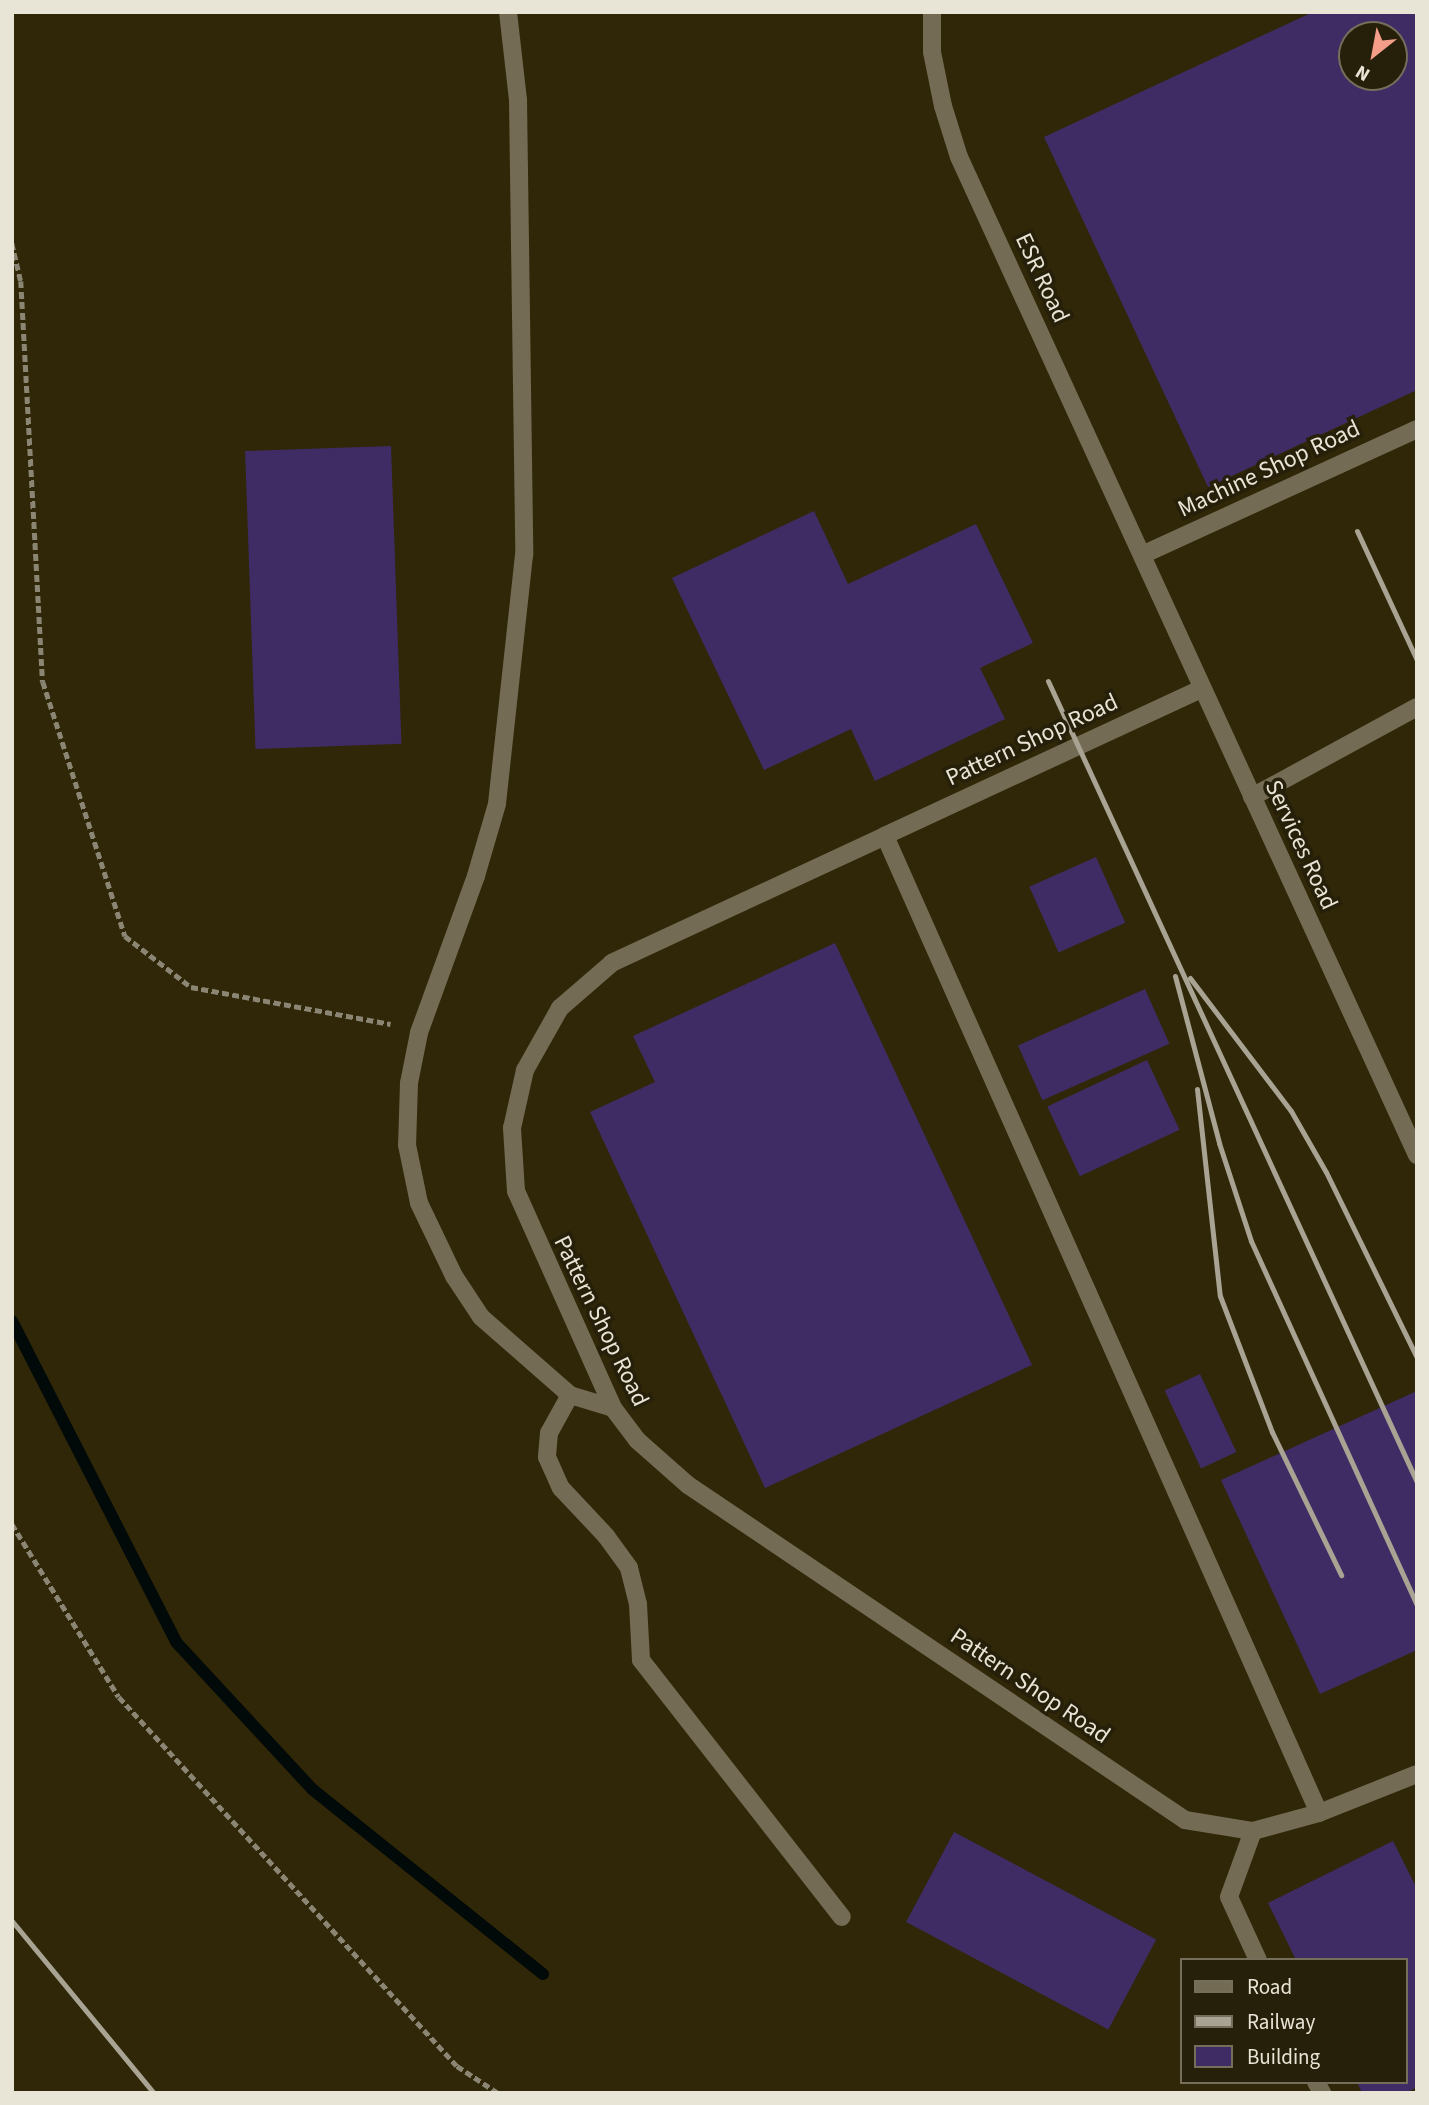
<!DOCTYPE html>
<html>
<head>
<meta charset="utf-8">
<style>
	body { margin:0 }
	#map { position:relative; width:1429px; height:2105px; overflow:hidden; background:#261f09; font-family:"Source Sans 3",sans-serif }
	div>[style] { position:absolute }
	.built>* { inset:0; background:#302708 }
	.stream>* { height:12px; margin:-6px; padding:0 6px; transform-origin:6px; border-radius:6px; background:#010909 }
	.building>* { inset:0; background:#3f2c64; transform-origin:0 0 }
	.path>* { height:4.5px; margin-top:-2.25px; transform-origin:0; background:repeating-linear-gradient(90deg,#8b8574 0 7px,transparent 0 10.5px) }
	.minor>* { height:18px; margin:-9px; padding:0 9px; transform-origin:9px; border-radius:9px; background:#736b53 }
	.rail>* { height:5px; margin:-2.5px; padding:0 2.5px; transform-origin:2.5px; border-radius:2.5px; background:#a8a392 }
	span { translate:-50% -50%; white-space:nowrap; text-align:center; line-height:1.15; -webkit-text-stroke:7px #261f09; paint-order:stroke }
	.street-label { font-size:24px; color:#e8e4d6 }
	.frame { position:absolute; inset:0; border:14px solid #e8e4d6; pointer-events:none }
	.legend { position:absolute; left:1180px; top:1958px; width:228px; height:126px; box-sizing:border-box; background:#261f09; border:2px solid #746e5b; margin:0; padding:9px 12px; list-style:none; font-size:21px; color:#e8e4d6 }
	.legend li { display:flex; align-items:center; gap:14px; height:35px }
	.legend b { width:35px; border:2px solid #746e5b }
	.north { position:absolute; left:1338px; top:21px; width:70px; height:70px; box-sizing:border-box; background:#261f09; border:2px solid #746e5b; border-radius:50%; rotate:211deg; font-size:19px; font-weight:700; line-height:28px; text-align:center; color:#e8e4d6 }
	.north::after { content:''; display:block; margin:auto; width:24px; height:32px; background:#f49e8a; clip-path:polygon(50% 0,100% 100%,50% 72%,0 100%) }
</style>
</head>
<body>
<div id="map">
	<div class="built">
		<div style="clip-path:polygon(evenodd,12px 12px,1417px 12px,1417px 2093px,12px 2093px,12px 12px,1352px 35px,1394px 35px,1394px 77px,1352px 77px,1352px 35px,12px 12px,1182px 1960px,1406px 1960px,1406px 2082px,1182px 2082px,1182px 1960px)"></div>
	</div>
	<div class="stream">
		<div style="left:12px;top:1321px;width:360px;rotate:62.9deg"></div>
		<div style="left:176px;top:1642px;width:200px;rotate:47.2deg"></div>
		<div style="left:312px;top:1789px;width:296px;rotate:38.7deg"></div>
	</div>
	<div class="building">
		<div style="clip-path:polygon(evenodd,1313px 12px,1417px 12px,1417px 390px,1208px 487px,1044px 137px,1313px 12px,1352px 35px,1394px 35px,1394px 77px,1352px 77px,1352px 35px)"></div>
		<div style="left:391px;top:446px;width:298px;height:146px;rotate:88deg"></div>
		<div style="clip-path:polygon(814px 511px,848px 584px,976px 524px,1033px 643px,980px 668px,1005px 719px,875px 781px,851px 729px,764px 770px,672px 578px)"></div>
		<div style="left:1096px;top:857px;width:72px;height:73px;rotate:66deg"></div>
		<div style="clip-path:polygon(835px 943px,1032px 1365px,765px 1488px,590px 1112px,655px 1082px,633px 1036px)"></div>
		<div style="left:1145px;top:989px;width:60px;height:139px;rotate:66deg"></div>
		<div style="left:1147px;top:1060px;width:77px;height:110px;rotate:65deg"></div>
		<div style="left:1200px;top:1374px;width:86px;height:39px;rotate:65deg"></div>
		<div style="clip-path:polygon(1417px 1391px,1417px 1650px,1320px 1694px,1221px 1480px)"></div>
		<div style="left:954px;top:1832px;width:229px;height:102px;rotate:28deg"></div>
		<div style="clip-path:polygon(1393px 1841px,1417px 1889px,1417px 2087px,1406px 2093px,1362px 2093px,1357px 2082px,1406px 2082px,1406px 1960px,1296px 1960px,1268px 1903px)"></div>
	</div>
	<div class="path">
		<div style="left:12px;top:243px;width:39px;rotate:77deg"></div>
		<div style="left:21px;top:281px;width:402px;rotate:86.9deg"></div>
		<div style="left:43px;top:682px;width:267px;rotate:72.1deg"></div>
		<div style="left:125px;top:936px;width:83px;rotate:37.7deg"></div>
		<div style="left:191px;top:987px;width:203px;rotate:10.5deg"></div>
		<div style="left:12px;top:1524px;width:203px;rotate:58.3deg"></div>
		<div style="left:119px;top:1697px;width:500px;rotate:47.51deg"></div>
		<div style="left:457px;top:2066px;width:49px;rotate:33.4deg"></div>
	</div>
	<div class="minor">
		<div style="left:508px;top:12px;width:89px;rotate:83.5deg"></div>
		<div style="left:518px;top:100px;width:455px;rotate:89.2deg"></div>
		<div style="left:524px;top:555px;width:250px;rotate:96.2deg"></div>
		<div style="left:497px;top:804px;width:75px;rotate:106.3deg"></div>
		<div style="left:476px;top:876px;width:167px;rotate:110deg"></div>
		<div style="left:419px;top:1033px;width:51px;rotate:101.3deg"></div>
		<div style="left:409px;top:1083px;width:62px;rotate:91.8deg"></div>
		<div style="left:407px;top:1145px;width:59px;rotate:78.3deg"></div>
		<div style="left:419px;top:1203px;width:81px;rotate:64.4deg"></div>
		<div style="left:454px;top:1276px;width:49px;rotate:56.6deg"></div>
		<div style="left:481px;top:1317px;width:118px;rotate:41.2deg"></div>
		<div style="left:570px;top:1395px;width:45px;rotate:16.8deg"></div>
		<div style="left:932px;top:12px;width:40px;rotate:90deg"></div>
		<div style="left:932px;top:52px;width:55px;rotate:78.5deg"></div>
		<div style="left:943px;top:106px;width:53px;rotate:72.6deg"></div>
		<div style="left:959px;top:157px;width:1098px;rotate:65.35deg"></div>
		<div style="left:1142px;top:555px;width:302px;rotate:-24.6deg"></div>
		<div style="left:1201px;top:689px;width:349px;rotate:155.1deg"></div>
		<div style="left:885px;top:836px;width:1069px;rotate:66.05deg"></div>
		<div style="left:1252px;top:797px;width:188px;rotate:-28.6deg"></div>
		<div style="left:885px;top:836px;width:301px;rotate:155.1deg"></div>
		<div style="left:612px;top:963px;width:69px;rotate:139.1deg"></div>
		<div style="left:560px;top:1008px;width:71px;rotate:119.4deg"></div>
		<div style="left:525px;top:1070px;width:59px;rotate:102.6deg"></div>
		<div style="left:512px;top:1128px;width:63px;rotate:86.4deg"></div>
		<div style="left:516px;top:1191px;width:238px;rotate:65.9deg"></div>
		<div style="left:613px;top:1408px;width:40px;rotate:53deg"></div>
		<div style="left:637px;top:1440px;width:68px;rotate:41.4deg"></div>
		<div style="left:688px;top:1485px;width:599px;rotate:33.98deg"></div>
		<div style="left:1185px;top:1820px;width:69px;rotate:9.2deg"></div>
		<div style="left:1253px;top:1831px;width:68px;rotate:-15.3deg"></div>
		<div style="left:1319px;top:1813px;width:105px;rotate:-21.7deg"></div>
		<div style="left:570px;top:1395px;width:43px;rotate:118.9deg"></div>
		<div style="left:549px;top:1433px;width:24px;rotate:95deg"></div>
		<div style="left:547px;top:1457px;width:34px;rotate:66deg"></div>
		<div style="left:561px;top:1488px;width:66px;rotate:46.8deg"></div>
		<div style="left:606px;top:1536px;width:39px;rotate:54deg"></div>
		<div style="left:629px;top:1568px;width:37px;rotate:76deg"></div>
		<div style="left:638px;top:1604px;width:56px;rotate:86.9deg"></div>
		<div style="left:641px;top:1660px;width:326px;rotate:52deg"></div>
		<div style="left:1253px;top:1831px;width:70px;rotate:110deg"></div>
		<div style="left:1229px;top:1897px;width:69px;rotate:65.3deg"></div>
		<div style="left:1316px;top:2082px;width:13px;rotate:61deg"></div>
	</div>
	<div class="rail">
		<div style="left:1357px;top:531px;width:142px;rotate:65.1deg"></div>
		<div style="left:1048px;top:681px;width:882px;rotate:65.27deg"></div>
		<div style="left:1175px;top:976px;width:173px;rotate:75.2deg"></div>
		<div style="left:1219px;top:1143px;width:103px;rotate:71.9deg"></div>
		<div style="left:1251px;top:1241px;width:400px;rotate:65.5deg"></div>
		<div style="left:1190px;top:978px;width:167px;rotate:52.8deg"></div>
		<div style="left:1291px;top:1111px;width:70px;rotate:60.2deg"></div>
		<div style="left:1326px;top:1172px;width:207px;rotate:63.9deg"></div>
		<div style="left:1197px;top:1089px;width:208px;rotate:83.7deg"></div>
		<div style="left:1220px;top:1296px;width:146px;rotate:69.1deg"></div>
		<div style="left:1272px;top:1432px;width:159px;rotate:64.2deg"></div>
		<div style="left:12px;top:1921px;width:223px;rotate:50.5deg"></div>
	</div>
	<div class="street-label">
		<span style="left:1042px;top:278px;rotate:65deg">ESR Road</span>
		<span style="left:1269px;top:469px;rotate:-25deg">Machine Shop Road</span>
		<span style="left:1032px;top:740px;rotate:-25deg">Pattern Shop Road</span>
		<span style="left:1301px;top:845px;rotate:65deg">Services Road</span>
		<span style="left:601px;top:1321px;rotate:64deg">Pattern Shop Road</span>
		<span style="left:1030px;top:1686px;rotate:34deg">Pattern Shop Road</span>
	</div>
	<div class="frame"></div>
	<ul class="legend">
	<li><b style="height:9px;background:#736b53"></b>Road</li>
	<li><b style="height:9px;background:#a8a392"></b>Railway</li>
	<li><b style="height:19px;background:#3f2c64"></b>Building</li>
	</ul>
	<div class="north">N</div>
</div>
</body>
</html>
